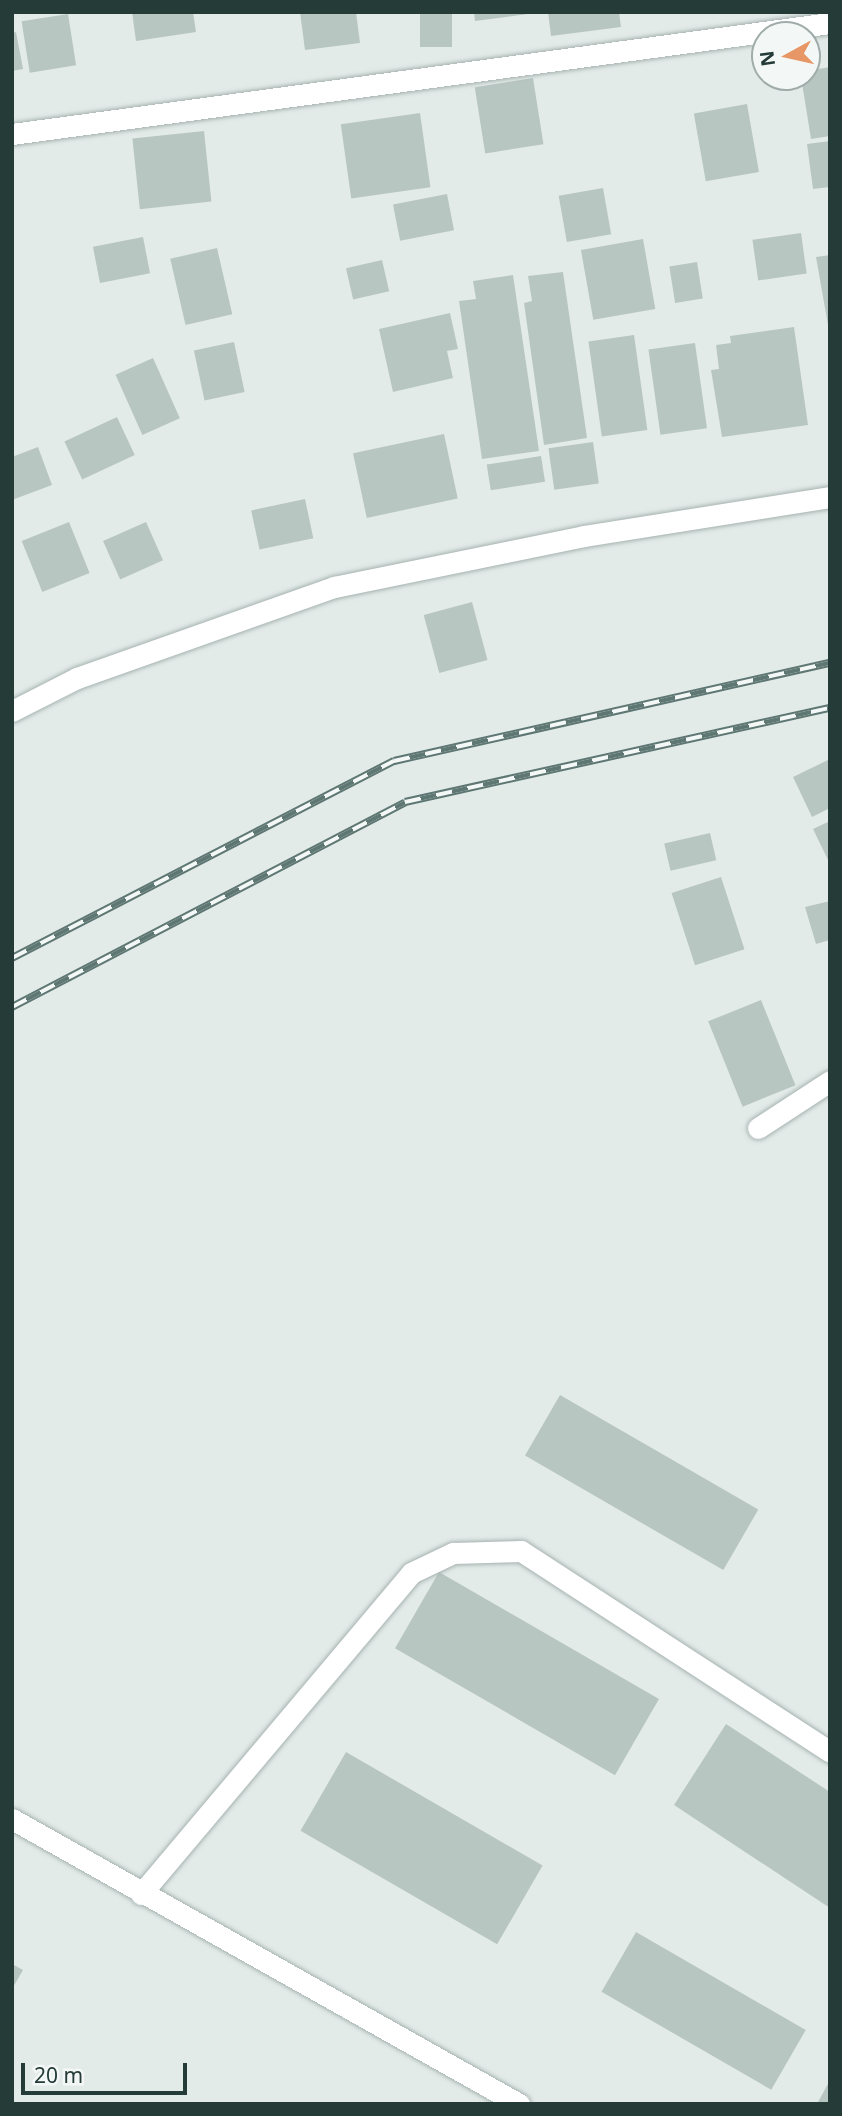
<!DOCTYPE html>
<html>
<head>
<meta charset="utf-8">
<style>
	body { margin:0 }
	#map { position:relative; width:842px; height:2116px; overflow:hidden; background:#e3ebe9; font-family:"Noto Sans",sans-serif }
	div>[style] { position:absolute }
	.building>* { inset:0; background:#b8c6c2; transform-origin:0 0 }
	.roads { filter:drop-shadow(0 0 2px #a6b3b0) drop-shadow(0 0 2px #a6b3b0) }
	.minor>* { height:21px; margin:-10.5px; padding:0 10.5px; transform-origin:10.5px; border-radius:10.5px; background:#fff }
	.rail>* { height:8px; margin-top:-4px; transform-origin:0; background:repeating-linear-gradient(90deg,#f3f8f6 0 16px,#5e7773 0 32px); box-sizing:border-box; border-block:2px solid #5e7773 }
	span { translate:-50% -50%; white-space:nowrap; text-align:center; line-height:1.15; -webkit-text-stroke:7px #f3f8f6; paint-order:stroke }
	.frame { position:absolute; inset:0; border:14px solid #243b38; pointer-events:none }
	.north { position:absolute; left:751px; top:21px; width:70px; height:70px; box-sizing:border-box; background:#f3f8f6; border:2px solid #a0acaa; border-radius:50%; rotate:262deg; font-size:19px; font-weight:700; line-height:28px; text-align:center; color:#243b38 }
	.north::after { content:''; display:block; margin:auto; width:24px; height:32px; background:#e79665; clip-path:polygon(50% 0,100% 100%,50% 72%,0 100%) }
	.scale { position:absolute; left:21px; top:2063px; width:166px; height:32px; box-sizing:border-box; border:4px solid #243b38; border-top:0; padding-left:9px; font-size:21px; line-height:24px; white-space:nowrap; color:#243b38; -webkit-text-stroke:5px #f3f8f6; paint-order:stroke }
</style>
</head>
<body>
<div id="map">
	<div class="building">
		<div style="clip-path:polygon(132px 12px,193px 12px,196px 32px,136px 41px)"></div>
		<div style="clip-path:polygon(300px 12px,356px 12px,360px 43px,305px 50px)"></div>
		<div style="left:420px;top:12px;width:32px;height:35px"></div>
		<div style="clip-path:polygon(474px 12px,528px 12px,528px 14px,475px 21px)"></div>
		<div style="clip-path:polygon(548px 12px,619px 12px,621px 27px,551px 36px)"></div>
		<div style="left:68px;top:14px;width:52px;height:47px;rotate:81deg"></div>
		<div style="clip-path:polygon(16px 32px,23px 69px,12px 71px,12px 33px)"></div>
		<div style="clip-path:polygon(830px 67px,830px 136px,811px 139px,801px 77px,807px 77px,807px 71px)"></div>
		<div style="left:533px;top:78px;width:67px;height:59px;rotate:81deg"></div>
		<div style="left:747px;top:104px;width:69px;height:54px;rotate:80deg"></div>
		<div style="left:420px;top:113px;width:75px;height:80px;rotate:82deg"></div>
		<div style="left:204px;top:131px;width:71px;height:72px;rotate:84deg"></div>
		<div style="clip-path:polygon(830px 141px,830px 187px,813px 189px,807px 144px)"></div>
		<div style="left:603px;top:188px;width:47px;height:45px;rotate:80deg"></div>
		<div style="left:447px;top:194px;width:37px;height:55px;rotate:79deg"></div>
		<div style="left:801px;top:233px;width:41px;height:49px;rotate:82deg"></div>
		<div style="left:143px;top:237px;width:37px;height:51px;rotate:79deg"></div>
		<div style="left:643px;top:239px;width:71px;height:63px;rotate:80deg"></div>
		<div style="left:217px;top:248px;width:68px;height:48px;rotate:77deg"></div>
		<div style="clip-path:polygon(830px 255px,830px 325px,828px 325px,816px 257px)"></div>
		<div style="left:382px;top:260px;width:32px;height:37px;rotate:77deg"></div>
		<div style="left:697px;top:262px;width:37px;height:28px;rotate:81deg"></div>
		<div style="clip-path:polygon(563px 272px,587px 438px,544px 445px,524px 303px,532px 301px,528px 276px)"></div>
		<div style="clip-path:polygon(513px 275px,539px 451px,482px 459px,459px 301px,476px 299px,473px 281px)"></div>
		<div style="clip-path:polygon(450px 313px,458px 349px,447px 351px,453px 378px,393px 392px,379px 329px)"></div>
		<div style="clip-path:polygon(794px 327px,808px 425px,722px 437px,711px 370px,719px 369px,716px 345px,731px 343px,730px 336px)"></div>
		<div style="left:634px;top:335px;width:96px;height:46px;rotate:82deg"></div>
		<div style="left:234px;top:342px;width:51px;height:41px;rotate:78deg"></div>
		<div style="left:695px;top:343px;width:86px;height:47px;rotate:82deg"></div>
		<div style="left:153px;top:358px;width:66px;height:41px;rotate:66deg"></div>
		<div style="left:117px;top:417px;width:42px;height:58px;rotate:65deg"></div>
		<div style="left:444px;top:434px;width:66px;height:93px;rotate:78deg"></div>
		<div style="left:593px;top:442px;width:42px;height:45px;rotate:82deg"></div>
		<div style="clip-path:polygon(38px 447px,52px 485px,12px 500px,12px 457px)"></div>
		<div style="left:541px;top:456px;width:26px;height:55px;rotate:81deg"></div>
		<div style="left:305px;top:499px;width:40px;height:55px;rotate:78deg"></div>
		<div style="left:69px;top:522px;width:55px;height:51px;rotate:68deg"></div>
		<div style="left:146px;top:522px;width:42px;height:47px;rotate:66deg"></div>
		<div style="left:472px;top:602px;width:60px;height:50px;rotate:75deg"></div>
		<div style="clip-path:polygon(830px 759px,830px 808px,812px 817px,793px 777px)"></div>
		<div style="clip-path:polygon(830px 821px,830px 864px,813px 829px)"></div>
		<div style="left:710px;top:833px;width:28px;height:47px;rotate:77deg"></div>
		<div style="left:721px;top:877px;width:76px;height:52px;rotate:72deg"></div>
		<div style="clip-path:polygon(830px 901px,830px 940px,816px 944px,805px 907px)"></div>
		<div style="left:761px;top:1000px;width:92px;height:57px;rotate:68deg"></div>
		<div style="left:560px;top:1395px;width:229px;height:70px;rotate:30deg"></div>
		<div style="left:439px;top:1572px;width:254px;height:88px;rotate:30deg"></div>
		<div style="clip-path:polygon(726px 1724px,830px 1792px,830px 1908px,674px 1805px)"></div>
		<div style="left:346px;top:1752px;width:227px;height:91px;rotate:30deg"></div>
		<div style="left:636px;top:1932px;width:196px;height:69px;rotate:30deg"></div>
		<div style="clip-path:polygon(12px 1964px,23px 1970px,12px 1989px)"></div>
		<div style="clip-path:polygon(830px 2080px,830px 2104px,817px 2104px)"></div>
	</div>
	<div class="roads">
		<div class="minor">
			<div style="left:12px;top:134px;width:825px;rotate:-7.73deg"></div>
			<div style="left:12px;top:711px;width:73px;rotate:-26.9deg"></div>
			<div style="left:77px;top:678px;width:273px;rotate:-19.5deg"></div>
			<div style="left:334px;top:587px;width:255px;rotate:-11.5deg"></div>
			<div style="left:584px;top:536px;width:249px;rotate:-9deg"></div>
			<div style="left:758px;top:1128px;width:86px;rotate:-33.1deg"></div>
			<div style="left:12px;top:1819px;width:582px;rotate:29.34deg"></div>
			<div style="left:141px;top:1894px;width:419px;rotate:-49.9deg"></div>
			<div style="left:411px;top:1573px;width:47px;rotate:-25.5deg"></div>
			<div style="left:453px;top:1553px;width:68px;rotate:-1.7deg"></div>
			<div style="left:521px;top:1551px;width:369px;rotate:33deg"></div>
		</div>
	</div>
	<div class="rail">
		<div style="left:12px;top:958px;width:430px;rotate:-27.3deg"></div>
		<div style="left:394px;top:761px;width:447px;rotate:-12.7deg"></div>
		<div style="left:12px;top:1007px;width:443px;rotate:-27.5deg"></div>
		<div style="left:405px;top:802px;width:435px;rotate:-12.5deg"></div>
	</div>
	<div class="frame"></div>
	<div class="north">N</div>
	<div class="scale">20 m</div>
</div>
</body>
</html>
